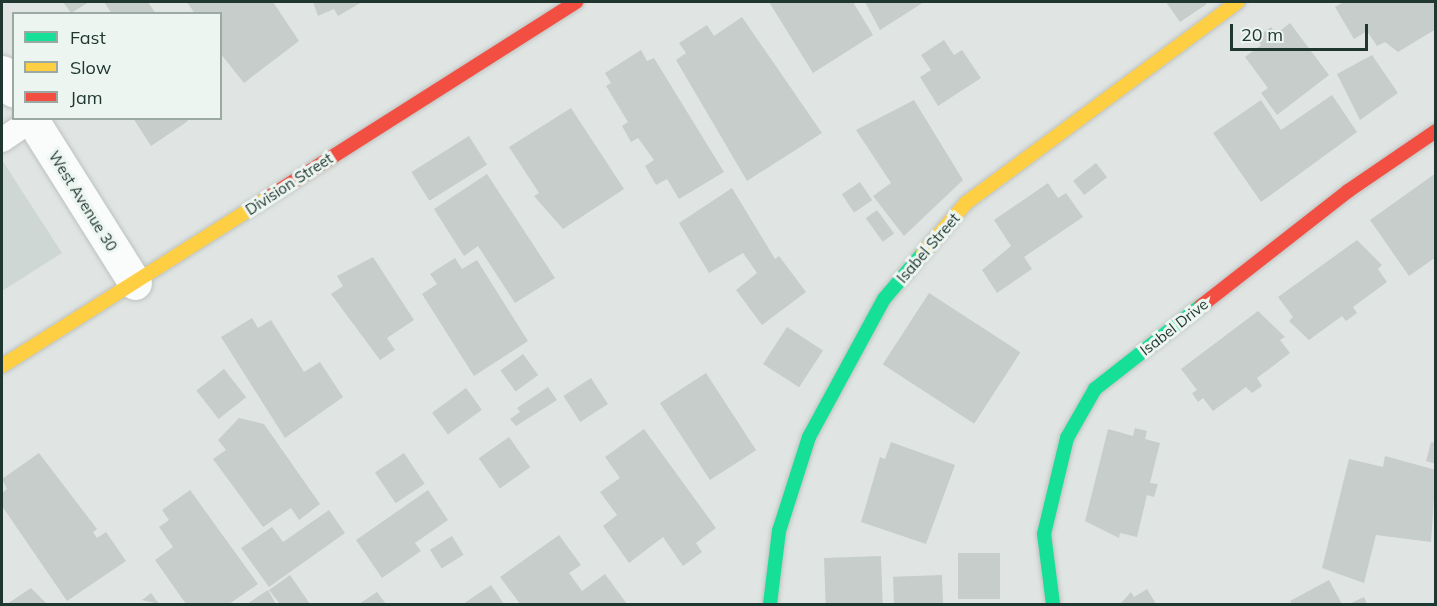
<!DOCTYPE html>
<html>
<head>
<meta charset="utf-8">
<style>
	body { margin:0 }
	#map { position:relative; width:1437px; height:606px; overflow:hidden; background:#e0e5e3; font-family:Mulish,sans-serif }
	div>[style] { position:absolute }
	.built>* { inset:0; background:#ced7d3 }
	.building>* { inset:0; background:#c7cdcb; transform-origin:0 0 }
	.roads { filter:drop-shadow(0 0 2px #bdc2c0) drop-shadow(0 0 2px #bdc2c0) }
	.lane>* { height:24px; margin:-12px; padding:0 12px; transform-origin:12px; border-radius:12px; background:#fafbfb }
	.street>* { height:33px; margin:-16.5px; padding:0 16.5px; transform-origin:16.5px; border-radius:16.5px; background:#fafbfb }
	.fast>* { height:14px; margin:-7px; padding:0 7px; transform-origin:7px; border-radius:7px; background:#16e098 }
	.slow>* { height:14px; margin:-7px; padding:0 7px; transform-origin:7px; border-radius:7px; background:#ffcf43 }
	.jam>* { height:14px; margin:-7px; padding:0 7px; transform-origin:7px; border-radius:7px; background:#f24e42 }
	span { translate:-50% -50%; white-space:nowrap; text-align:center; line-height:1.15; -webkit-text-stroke:6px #edf5f1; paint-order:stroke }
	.street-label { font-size:15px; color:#203731 }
	.frame { position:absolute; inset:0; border:3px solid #203731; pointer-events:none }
	.legend { position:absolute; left:12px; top:12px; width:210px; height:108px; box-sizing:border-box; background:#edf5f1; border:2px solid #9ba9a4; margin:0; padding:8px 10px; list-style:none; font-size:18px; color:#203731 }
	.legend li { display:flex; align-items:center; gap:12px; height:30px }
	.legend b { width:30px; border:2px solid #9ba9a4 }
	.scale { position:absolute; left:1230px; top:24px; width:138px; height:27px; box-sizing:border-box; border:3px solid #203731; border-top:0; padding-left:8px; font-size:18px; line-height:21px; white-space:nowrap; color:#203731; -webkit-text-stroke:4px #edf5f1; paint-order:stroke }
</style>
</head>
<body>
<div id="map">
	<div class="built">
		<div style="clip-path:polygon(2px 160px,62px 253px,2px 291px)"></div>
	</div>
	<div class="building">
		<div style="clip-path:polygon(63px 2px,89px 2px,71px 13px)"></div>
		<div style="clip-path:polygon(104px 2px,148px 2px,156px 14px,112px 14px)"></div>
		<div style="clip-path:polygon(187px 2px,273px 2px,299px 41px,244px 83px,220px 53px,220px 14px,195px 14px)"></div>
		<div style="clip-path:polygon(313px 2px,362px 2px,338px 16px,334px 9px,318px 16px)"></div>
		<div style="clip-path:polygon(769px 2px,853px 2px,873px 35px,813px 73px)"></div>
		<div style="clip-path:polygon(865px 2px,924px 2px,880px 30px)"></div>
		<div style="clip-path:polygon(1166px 2px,1205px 2px,1207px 4px,1180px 22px)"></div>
		<div style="clip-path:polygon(1344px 2px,1436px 2px,1436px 29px,1398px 52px,1385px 42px,1377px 46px,1367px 31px,1354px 39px,1335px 7px)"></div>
		<div style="clip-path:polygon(742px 17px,822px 133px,747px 181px,676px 60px,686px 53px,679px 43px,707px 25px,714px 36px)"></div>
		<div style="clip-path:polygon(1290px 23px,1329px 75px,1277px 115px,1261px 93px,1268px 88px,1245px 57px,1261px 45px,1256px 38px,1271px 27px,1276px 34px)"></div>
		<div style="clip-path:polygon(944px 40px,954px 55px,962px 50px,981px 78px,938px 106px,920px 77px,931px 70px,921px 55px)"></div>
		<div style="clip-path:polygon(641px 50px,647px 61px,654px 58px,724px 172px,679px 199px,667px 179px,656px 185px,645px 166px,654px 160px,638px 138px,631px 142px,622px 126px,628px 122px,606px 86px,611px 83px,605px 73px)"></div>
		<div style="clip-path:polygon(1372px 55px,1398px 93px,1360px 120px,1337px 74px)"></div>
		<div style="clip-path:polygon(1332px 95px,1357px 132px,1261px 202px,1213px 133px,1261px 100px,1281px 130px)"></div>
		<div style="clip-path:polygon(914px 100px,963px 180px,904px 236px,873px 196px,891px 183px,856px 130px)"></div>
		<div style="clip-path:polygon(571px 108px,624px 189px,563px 229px,534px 196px,539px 193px,509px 147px)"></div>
		<div style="clip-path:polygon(133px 118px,186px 118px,188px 121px,151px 146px)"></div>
		<div style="left:469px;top:136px;width:34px;height:68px;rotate:58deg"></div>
		<div style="left:1096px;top:163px;width:18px;height:29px;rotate:52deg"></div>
		<div style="clip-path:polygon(1436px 173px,1436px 257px,1409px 276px,1370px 220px)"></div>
		<div style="clip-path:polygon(487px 174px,555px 278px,515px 303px,478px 246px,464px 256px,434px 209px)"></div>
		<div style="left:860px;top:182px;width:22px;height:22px;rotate:56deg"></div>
		<div style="clip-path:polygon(1048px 183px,1058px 198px,1066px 193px,1083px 217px,1024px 257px,1032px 269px,997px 293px,982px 270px,1011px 246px,994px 220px)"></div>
		<div style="clip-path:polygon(732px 188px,775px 259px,779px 256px,806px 292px,762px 325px,736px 290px,757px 273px,743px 253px,709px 273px,679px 223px)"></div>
		<div style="left:877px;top:210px;width:29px;height:14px;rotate:54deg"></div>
		<div style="clip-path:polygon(1357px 240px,1382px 265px,1378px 269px,1387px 282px,1353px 307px,1357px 313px,1346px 321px,1342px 316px,1309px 340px,1289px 321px,1293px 317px,1278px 297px)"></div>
		<div style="clip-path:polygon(373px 257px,414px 320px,387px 338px,395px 350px,380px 360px,331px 294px,343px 286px,337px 276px)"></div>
		<div style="clip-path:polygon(455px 258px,462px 269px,477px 260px,528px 341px,474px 376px,422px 294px,437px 284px,430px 274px)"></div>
		<div style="left:929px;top:293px;width:109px;height:85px;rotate:33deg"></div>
		<div style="clip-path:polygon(1258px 311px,1285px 337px,1280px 340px,1290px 353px,1257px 378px,1262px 386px,1252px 393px,1246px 387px,1213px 411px,1203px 398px,1198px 402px,1192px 393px,1197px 390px,1181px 369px)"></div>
		<div style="clip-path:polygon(252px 318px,258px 328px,271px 320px,304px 372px,320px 362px,343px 397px,285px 438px,221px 337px)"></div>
		<div style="left:787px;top:327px;width:43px;height:44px;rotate:33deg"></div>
		<div style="left:523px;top:354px;width:26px;height:28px;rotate:54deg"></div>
		<div style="left:224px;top:369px;width:36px;height:35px;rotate:52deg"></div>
		<div style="left:706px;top:373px;width:92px;height:55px;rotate:57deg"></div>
		<div style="left:591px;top:378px;width:31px;height:33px;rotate:57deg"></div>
		<div style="clip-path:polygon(548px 387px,557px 400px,516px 426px,510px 419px,520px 412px,517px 408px)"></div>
		<div style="left:466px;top:388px;width:27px;height:42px;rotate:54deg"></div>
		<div style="clip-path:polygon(239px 418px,264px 424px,320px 504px,299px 520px,291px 508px,263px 527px,213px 459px,226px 450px,218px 440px)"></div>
		<div style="clip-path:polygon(1135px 428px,1147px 431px,1145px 439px,1160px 443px,1150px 483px,1158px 484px,1154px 497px,1147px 495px,1137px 537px,1120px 533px,1119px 538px,1085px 521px,1108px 429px,1133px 436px)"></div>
		<div style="clip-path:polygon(644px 429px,716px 528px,696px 543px,702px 552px,683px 566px,663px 537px,629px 563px,603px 526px,617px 515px,600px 492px,620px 478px,605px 457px)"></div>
		<div style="left:509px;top:437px;width:37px;height:37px;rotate:55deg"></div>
		<div style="clip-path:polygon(891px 442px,955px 465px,926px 544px,861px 522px,880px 457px,885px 459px)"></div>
		<div style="clip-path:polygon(1431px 442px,1436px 443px,1436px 464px,1426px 461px)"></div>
		<div style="clip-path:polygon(39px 453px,97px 529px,93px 532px,97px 538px,106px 532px,126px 561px,67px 601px,2px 506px,2px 493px,7px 489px,2px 479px)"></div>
		<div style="left:404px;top:453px;width:37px;height:35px;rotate:56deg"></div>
		<div style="clip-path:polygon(1385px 456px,1436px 470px,1431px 542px,1376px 535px,1364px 583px,1322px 568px,1349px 459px,1383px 467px)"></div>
		<div style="clip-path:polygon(190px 490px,258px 584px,229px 604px,186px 604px,155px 560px,173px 547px,159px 527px,169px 520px,162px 510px)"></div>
		<div style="clip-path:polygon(428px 490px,448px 520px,415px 543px,421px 551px,382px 578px,356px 540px)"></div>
		<div style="clip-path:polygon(329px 510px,345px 533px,269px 587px,241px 548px,272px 527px,283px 542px)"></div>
		<div style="clip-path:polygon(559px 535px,581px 565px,569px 573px,582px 591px,605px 574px,627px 604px,520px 604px,500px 577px)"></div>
		<div style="left:452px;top:536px;width:22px;height:26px;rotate:58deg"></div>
		<div style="left:958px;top:553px;width:42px;height:46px"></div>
		<div style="left:881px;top:556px;width:48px;height:57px;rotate:88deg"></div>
		<div style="clip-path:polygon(290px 575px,310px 604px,280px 604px,269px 590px)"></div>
		<div style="left:942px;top:575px;width:29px;height:49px;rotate:88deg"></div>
		<div style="clip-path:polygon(1329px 580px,1342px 604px,1292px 604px,1290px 601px)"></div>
		<div style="clip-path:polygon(491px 585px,504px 604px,463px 604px)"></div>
		<div style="clip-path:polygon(31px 588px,47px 604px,7px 604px)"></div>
		<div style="clip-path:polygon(1147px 589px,1156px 604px,1120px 604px,1131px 592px,1134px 597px)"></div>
		<div style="clip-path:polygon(268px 590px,276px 604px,247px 604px)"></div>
		<div style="clip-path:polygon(377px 592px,386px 604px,359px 604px)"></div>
		<div style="clip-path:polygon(151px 593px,159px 604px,142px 600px)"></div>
		<div style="clip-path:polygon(1364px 597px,1367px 604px,1349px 604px)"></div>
	</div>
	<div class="roads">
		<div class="lane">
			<div style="left:2px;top:140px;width:36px;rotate:-34deg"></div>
		</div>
		<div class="street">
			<div style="left:2px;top:72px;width:22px;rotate:58deg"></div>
			<div style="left:31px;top:118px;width:195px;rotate:57.8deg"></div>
		</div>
		<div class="fast">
			<div style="left:770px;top:604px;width:74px;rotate:-83deg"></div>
			<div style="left:779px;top:531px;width:99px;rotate:-72.3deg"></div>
			<div style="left:809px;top:437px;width:157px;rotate:-61.5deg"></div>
			<div style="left:884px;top:299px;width:60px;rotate:-49.7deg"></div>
			<div style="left:1053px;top:604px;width:71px;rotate:-97.3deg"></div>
			<div style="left:1044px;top:534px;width:99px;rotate:-76.5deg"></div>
			<div style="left:1067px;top:438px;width:56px;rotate:-60.3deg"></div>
			<div style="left:1095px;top:389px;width:135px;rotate:-38.1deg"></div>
		</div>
		<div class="slow">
			<div style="left:923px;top:253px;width:66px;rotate:-49.3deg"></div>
			<div style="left:966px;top:203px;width:338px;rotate:-36.5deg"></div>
			<div style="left:2px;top:366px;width:316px;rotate:-32.3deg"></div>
		</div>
		<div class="jam">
			<div style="left:269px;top:197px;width:364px;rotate:-32.4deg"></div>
			<div style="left:1201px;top:306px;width:187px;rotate:-38deg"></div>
			<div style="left:1348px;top:191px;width:107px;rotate:-34.3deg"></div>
		</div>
	</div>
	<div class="street-label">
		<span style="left:289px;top:184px;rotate:-33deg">Division Street</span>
		<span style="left:83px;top:201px;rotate:58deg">West Avenue 30</span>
		<span style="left:928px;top:248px;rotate:-49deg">Isabel Street</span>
		<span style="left:1174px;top:327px;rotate:-38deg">Isabel Drive</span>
	</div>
	<div class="frame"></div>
	<ul class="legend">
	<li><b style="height:8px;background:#16e098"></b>Fast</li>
	<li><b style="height:8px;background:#ffcf43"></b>Slow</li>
	<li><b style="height:8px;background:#f24e42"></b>Jam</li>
	</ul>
	<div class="scale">20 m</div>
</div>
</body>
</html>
